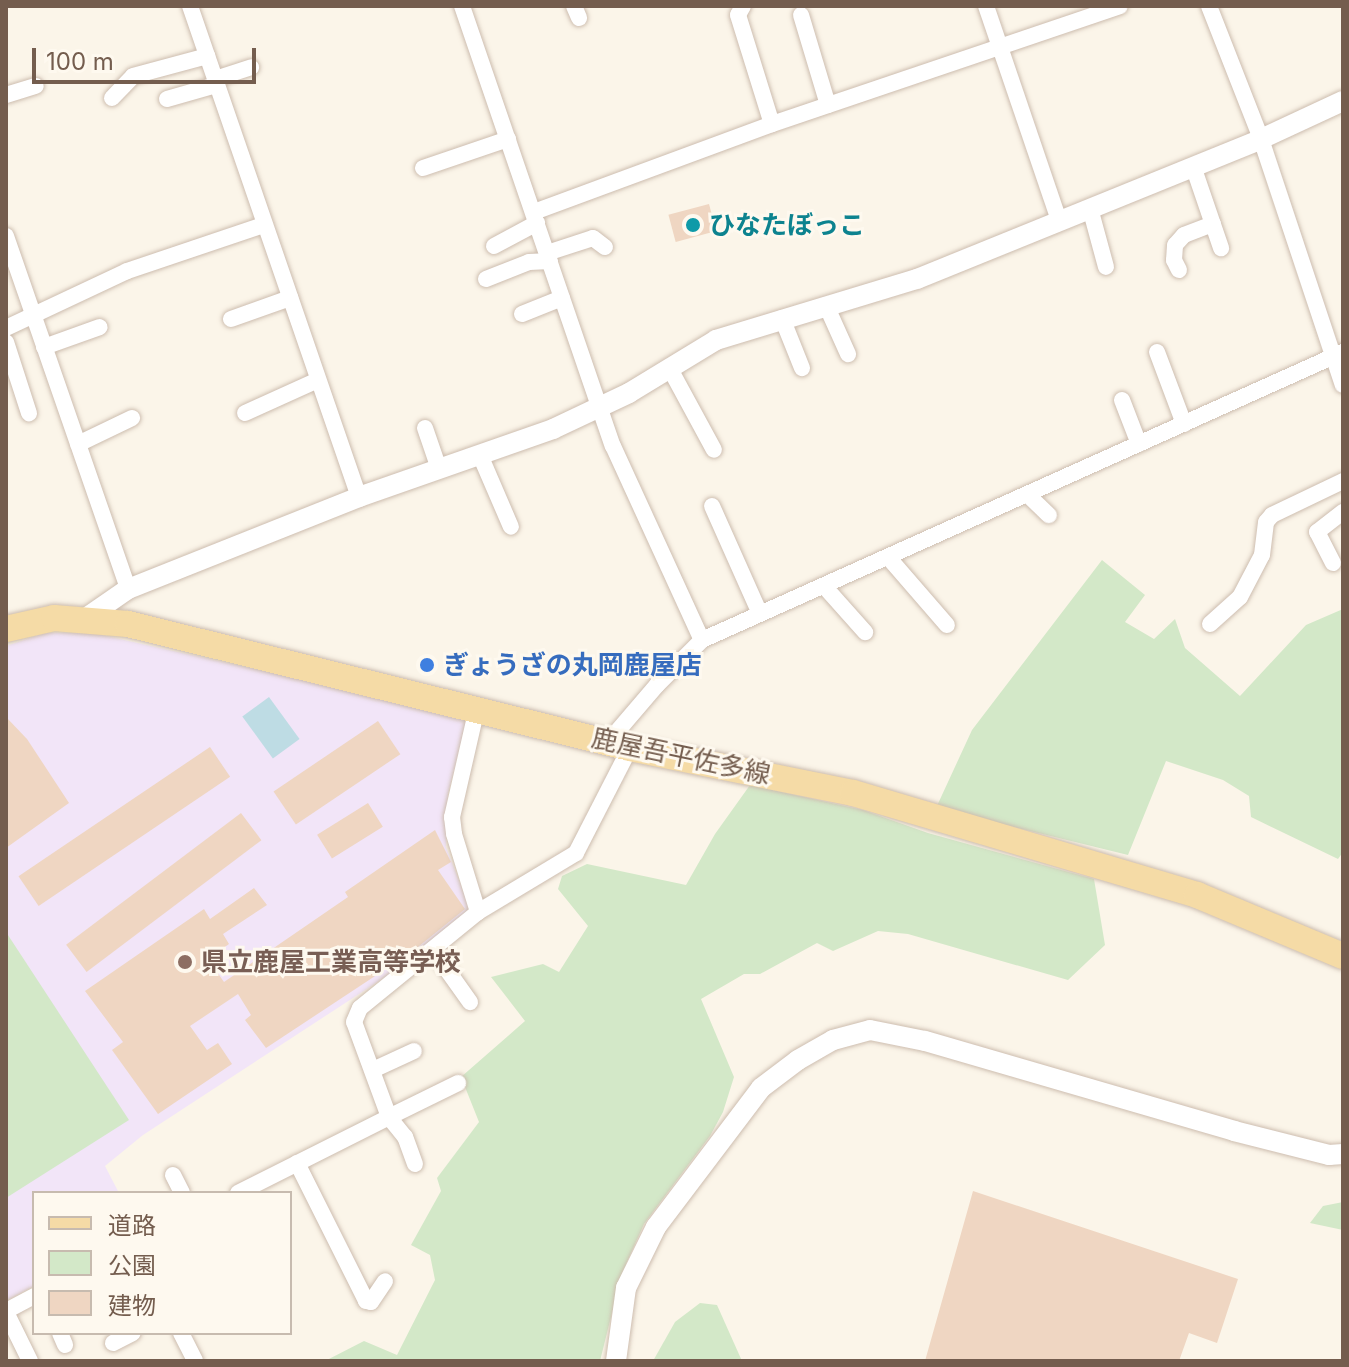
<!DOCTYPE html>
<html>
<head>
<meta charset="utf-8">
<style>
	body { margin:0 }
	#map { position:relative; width:1349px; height:1367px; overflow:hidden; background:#fbf5e9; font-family:Inter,"Noto Sans JP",sans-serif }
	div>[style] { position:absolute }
	.education>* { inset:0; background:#f2e5f8 }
	.green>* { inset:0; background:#d3e8c8 }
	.water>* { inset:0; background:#bedce4; transform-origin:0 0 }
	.building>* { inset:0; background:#efd6c2; transform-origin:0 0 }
	.roads { filter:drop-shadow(0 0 2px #cdbdaf) drop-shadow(0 0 2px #cdbdaf) }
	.minor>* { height:16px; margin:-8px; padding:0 8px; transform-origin:8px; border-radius:8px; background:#fff }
	.tertiary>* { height:20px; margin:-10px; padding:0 10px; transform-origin:10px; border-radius:10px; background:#fff }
	.primary>* { height:26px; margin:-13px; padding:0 13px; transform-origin:13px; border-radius:13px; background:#f5dba6 }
	.dots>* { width:22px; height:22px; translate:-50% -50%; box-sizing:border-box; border:4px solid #fef9ef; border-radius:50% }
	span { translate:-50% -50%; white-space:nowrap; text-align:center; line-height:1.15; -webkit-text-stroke:6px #fef9ef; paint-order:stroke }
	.culture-label { font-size:26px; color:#0d838f; font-weight:700 }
	.left { translate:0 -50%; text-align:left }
	.shop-label { font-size:26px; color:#366cbe; font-weight:700 }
	.street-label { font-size:26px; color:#745d4e }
	.education-label { font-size:26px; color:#785e54; font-weight:700 }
	.frame { position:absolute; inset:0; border:8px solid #745d4e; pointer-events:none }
	.legend { position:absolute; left:32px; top:1191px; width:260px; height:144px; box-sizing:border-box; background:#fef9ef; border:2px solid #c7bbaf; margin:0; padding:10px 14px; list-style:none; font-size:24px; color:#745d4e }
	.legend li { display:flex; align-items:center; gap:16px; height:40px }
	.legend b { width:40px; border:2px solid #c7bbaf }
	.scale { position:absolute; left:32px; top:48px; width:224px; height:36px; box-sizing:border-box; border:4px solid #745d4e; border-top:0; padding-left:10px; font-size:24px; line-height:28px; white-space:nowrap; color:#745d4e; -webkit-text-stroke:6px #fef9ef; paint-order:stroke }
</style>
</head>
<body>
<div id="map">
	<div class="education">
		<div style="clip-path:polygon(45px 633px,93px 633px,468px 717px,448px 794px,446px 847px,474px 919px,143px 1135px,105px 1166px,119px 1193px,34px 1193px,34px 1286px,6px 1301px,6px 646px)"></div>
	</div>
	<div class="green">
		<div style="clip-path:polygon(1102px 560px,1145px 595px,1125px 622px,1154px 639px,1175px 619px,1185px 648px,1240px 696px,1306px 625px,1343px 609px,1343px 852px,1338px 859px,1251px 817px,1249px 796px,1223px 780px,1166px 761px,1128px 855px,936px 808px,972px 730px)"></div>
		<div style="clip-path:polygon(750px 785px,863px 810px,928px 833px,1094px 879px,1105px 945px,1068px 980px,908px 934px,878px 931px,833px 951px,817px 943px,760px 974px,744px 974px,701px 999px,734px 1077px,723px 1112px,710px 1136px,644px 1224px,622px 1273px,600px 1361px,325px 1361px,364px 1341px,397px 1355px,435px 1280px,430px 1255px,411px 1245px,441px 1191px,437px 1178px,479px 1122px,461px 1077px,525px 1021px,491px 977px,543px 964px,559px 972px,588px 926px,558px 889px,562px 876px,587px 864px,686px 885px,715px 834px)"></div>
		<div style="clip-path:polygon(6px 932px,129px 1120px,6px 1198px)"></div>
		<div style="clip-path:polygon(1343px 1202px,1343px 1230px,1310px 1223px,1323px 1206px)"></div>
		<div style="clip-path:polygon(700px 1303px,717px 1305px,742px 1361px,653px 1361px,675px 1322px)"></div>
	</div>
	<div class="water">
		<div style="left:269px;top:697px;width:52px;height:33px;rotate:54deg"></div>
	</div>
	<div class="building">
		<div style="left:709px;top:204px;width:28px;height:42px;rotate:75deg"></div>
		<div style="clip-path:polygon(6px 717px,27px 739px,69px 803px,6px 848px)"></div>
		<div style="left:378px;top:721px;width:40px;height:126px;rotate:56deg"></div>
		<div style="left:210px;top:747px;width:36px;height:231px;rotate:56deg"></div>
		<div style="left:368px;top:803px;width:28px;height:60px;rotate:58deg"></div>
		<div style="left:241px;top:813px;width:34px;height:219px;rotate:53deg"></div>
		<div style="clip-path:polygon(435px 830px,451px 862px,438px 870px,465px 909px,413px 951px,266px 1048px,245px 1020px,251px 1015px,238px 994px,190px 1026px,207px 1050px,218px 1043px,232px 1064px,158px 1114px,112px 1050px,123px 1042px,85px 991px,204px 909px,210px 919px,254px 888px,267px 905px,223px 934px,229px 944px,208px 959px,224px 982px,348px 897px,345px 892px)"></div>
		<div style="clip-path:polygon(973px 1191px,1238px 1279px,1217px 1343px,1189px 1333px,1179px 1361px,925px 1361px)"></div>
	</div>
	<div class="roads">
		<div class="minor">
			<div style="left:190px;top:6px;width:519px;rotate:71.01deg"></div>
			<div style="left:462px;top:6px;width:465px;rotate:71.1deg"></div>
			<div style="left:613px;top:446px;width:213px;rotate:65.4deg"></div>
			<div style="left:574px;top:6px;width:13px;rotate:67deg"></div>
			<div style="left:743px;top:6px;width:10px;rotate:119deg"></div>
			<div style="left:738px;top:15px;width:114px;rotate:72.7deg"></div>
			<div style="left:986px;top:6px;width:226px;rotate:71.2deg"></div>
			<div style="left:1209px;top:6px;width:143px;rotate:68.6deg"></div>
			<div style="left:1261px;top:139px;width:259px;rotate:71.6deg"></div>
			<div style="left:801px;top:15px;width:94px;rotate:73.3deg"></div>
			<div style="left:215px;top:79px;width:38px;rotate:-18deg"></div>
			<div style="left:6px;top:95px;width:31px;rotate:-17deg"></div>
			<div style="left:112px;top:98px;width:30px;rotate:-46deg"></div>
			<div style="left:133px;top:76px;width:77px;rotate:-15.1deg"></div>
			<div style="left:167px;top:99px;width:51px;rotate:-15.9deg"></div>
			<div style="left:1193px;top:166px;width:87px;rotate:71.1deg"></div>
			<div style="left:423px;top:168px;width:90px;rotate:-18.8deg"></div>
			<div style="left:1090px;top:208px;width:61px;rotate:74.8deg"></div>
			<div style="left:534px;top:212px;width:254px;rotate:-20.3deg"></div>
			<div style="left:772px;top:124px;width:367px;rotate:-18.7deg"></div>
			<div style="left:6px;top:236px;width:373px;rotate:70.9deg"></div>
			<div style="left:494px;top:246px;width:49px;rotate:-28.1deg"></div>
			<div style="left:547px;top:253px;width:48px;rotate:-18.1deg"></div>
			<div style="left:593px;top:238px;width:15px;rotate:37deg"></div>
			<div style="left:1179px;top:270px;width:11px;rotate:-117deg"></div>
			<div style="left:1174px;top:260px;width:15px;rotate:-86deg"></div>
			<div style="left:1175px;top:245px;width:13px;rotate:-48deg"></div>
			<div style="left:1184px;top:235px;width:31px;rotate:-21deg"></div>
			<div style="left:486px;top:279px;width:46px;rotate:-21.6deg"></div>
			<div style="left:529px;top:262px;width:21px;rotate:-3deg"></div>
			<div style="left:826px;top:305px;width:54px;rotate:65.8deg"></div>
			<div style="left:522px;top:314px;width:43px;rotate:-21.8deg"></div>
			<div style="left:782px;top:318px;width:54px;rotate:68.2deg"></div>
			<div style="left:231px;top:319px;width:63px;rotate:-19.6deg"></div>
			<div style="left:6px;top:328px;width:134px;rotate:-25.2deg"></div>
			<div style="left:127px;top:271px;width:145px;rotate:-18.6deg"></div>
			<div style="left:6px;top:342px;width:75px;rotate:72.1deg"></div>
			<div style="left:44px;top:347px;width:59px;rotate:-19.7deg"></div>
			<div style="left:1157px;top:352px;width:77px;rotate:69.4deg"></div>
			<div style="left:669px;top:367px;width:94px;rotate:61.5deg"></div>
			<div style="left:1122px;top:400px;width:47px;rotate:68.9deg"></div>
			<div style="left:245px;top:413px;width:80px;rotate:-24.3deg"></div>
			<div style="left:425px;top:428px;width:43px;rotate:71.1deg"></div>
			<div style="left:78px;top:444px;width:60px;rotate:-25.7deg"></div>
			<div style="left:480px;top:455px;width:78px;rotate:66.7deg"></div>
			<div style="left:1028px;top:495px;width:29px;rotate:44deg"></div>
			<div style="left:712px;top:506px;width:118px;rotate:66deg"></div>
			<div style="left:888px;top:557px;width:90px;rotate:49.1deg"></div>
			<div style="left:1333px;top:563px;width:35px;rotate:-117deg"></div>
			<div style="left:1317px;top:532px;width:33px;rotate:-38deg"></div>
			<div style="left:824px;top:586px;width:62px;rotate:48.3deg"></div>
			<div style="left:1210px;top:624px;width:40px;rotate:-42deg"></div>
			<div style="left:1240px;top:597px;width:47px;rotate:-62.4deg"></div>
			<div style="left:1262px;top:555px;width:33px;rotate:-83deg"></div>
			<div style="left:1266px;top:522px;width:9px;rotate:-49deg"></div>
			<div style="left:1272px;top:515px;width:79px;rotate:-25.6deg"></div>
			<div style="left:477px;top:708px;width:112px;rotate:102.9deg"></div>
			<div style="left:452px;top:817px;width:17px;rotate:83deg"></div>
			<div style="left:454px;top:834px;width:82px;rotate:72.9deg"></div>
			<div style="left:609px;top:741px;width:74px;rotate:-49.4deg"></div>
			<div style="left:657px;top:685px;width:64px;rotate:-45deg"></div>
			<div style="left:702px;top:640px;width:703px;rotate:-24.19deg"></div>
			<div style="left:433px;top:950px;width:64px;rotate:54.6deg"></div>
			<div style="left:373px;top:1070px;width:45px;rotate:-24.9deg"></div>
			<div style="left:297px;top:1163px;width:154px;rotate:63.4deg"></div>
			<div style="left:366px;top:1301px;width:5px;rotate:11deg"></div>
			<div style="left:371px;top:1302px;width:25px;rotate:-56deg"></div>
			<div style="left:415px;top:1164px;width:29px;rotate:-110deg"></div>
			<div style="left:405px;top:1137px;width:26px;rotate:-129deg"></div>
			<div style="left:389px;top:1117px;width:77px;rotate:-26.2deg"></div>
			<div style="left:173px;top:1175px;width:20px;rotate:63deg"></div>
			<div style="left:238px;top:1193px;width:169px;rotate:-26.7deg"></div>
			<div style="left:389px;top:1117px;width:101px;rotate:-110.2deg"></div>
			<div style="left:354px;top:1022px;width:15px;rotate:-67deg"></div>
			<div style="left:360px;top:1008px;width:152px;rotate:-39.1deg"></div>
			<div style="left:478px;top:912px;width:114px;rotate:-31deg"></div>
			<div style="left:576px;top:853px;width:118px;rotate:-62.8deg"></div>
			<div style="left:6px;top:1311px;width:32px;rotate:-28deg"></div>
			<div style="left:6px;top:1312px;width:55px;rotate:63.9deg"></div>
			<div style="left:60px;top:1333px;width:13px;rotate:67deg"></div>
			<div style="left:181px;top:1333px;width:31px;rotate:63deg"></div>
			<div style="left:113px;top:1343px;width:22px;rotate:-27deg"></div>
		</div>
		<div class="tertiary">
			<div style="left:86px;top:618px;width:51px;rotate:-34.6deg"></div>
			<div style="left:128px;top:589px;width:249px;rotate:-21.7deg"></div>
			<div style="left:359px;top:497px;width:206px;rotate:-19.3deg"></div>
			<div style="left:553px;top:429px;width:84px;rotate:-25.3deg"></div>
			<div style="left:629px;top:393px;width:102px;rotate:-31.3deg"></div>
			<div style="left:716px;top:340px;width:210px;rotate:-16.9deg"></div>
			<div style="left:917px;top:279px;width:371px;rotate:-22.1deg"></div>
			<div style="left:1261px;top:139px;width:90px;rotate:-24.9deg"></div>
			<div style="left:616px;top:1361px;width:74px;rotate:-82.2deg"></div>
			<div style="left:626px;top:1288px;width:68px;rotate:-63.8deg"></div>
			<div style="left:656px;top:1227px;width:174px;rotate:-52.9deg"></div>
			<div style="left:761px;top:1088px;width:46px;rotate:-37.1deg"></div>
			<div style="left:798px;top:1060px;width:40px;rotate:-29.7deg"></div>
			<div style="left:833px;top:1040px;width:38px;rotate:-15deg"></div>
			<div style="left:870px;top:1030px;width:56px;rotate:11.3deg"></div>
			<div style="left:925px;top:1041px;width:322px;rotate:16.2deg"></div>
			<div style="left:1234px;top:1131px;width:98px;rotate:14.2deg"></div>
			<div style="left:1329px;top:1155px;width:14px;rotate:-4deg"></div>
		</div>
		<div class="primary">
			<div style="left:6px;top:629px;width:49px;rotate:-12.9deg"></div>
			<div style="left:54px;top:618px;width:74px;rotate:4.6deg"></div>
			<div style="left:128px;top:624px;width:517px;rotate:13.87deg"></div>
			<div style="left:630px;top:748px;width:227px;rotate:11.4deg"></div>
			<div style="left:853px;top:793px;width:359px;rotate:16.5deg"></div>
			<div style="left:1197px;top:895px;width:158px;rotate:22.7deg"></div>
		</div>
	</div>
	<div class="dots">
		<div style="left:693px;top:225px;background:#0f9aa8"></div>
		<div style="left:427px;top:665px;background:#3f7fe0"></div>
		<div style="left:185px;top:962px;background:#8d6e63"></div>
	</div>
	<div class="culture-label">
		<span class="left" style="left:709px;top:225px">ひなたぼっこ</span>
	</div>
	<div class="shop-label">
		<span class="left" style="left:443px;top:665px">ぎょうざの丸岡鹿屋店</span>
	</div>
	<div class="street-label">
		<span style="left:681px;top:756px;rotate:12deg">鹿屋吾平佐多線</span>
	</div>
	<div class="education-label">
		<span class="left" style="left:201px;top:962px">県立鹿屋工業高等学校</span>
	</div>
	<div class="frame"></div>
	<ul class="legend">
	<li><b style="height:10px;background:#f5dba6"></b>道路</li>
	<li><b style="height:22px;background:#d3e8c8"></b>公園</li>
	<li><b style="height:22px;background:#efd6c2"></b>建物</li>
	</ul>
	<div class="scale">100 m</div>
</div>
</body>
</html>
